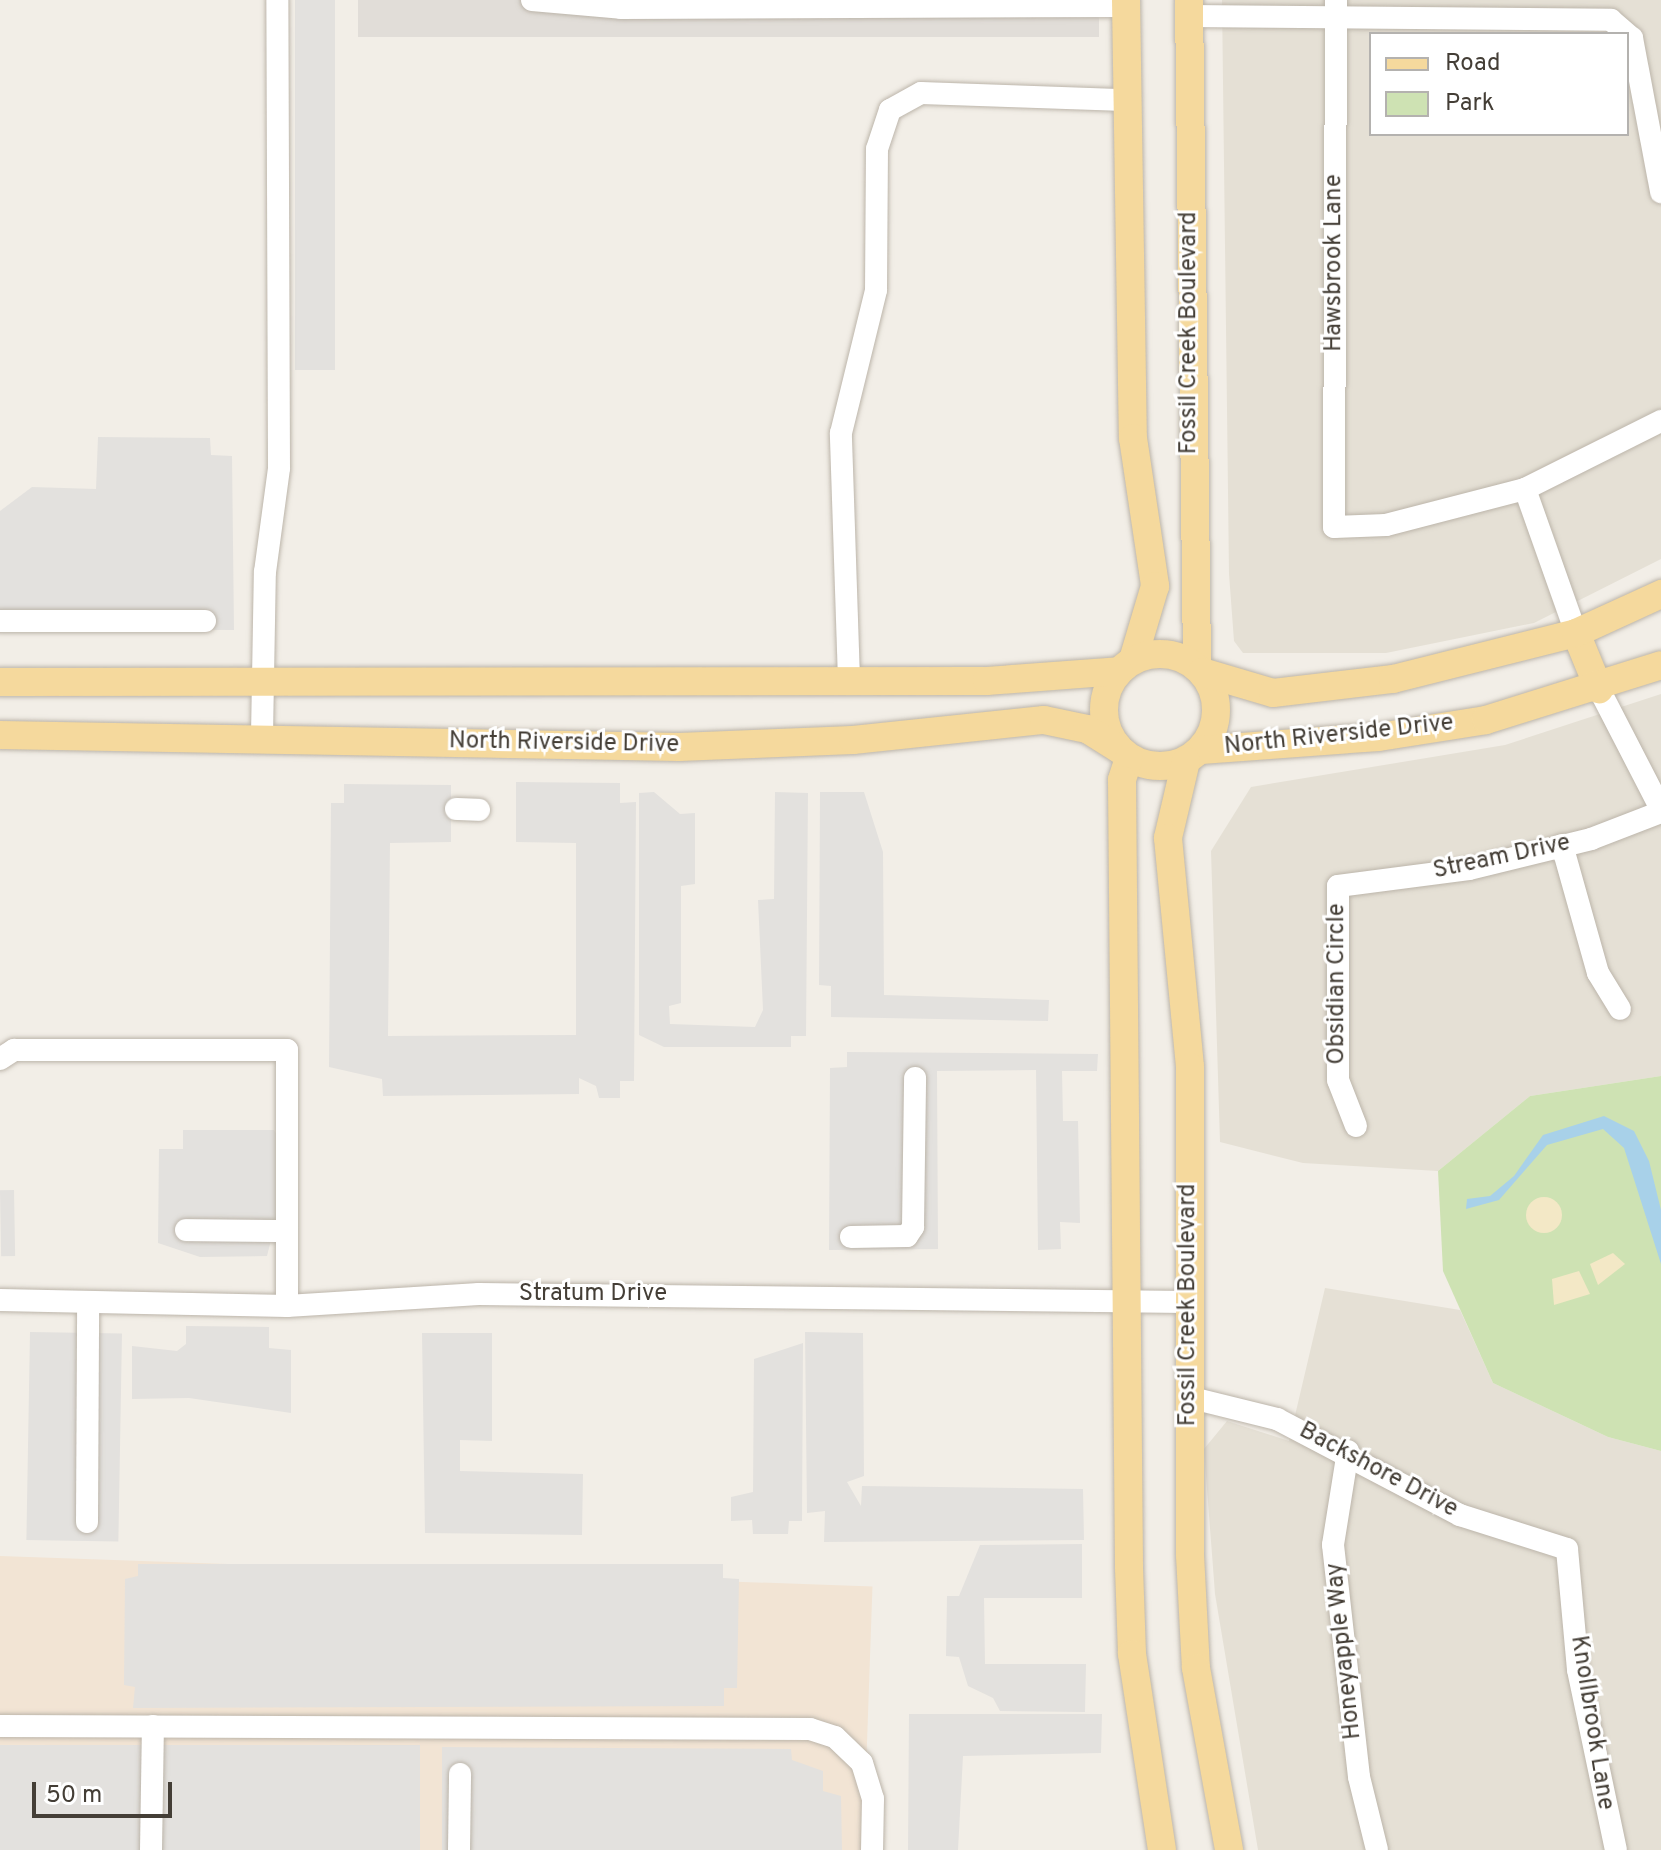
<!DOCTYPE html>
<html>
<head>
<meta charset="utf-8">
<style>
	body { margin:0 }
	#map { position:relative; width:1661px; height:1850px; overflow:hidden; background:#f2eee7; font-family:Overpass,sans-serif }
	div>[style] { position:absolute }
	.residential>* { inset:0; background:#e5e0d5 }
	.commercial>* { inset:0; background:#f2e4d4; transform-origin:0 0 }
	.industrial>* { inset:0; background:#e1ddd8; transform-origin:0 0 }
	.green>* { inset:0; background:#cee2b3 }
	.sand>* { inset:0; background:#f3e8c6 }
	.round { border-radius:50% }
	.parking>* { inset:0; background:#e3e1de; transform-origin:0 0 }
	.water>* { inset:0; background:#a8d1e9 }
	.roads { filter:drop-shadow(0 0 2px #bcb5aa) drop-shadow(0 0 2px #bcb5aa) }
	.minor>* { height:22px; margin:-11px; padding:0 11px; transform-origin:11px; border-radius:11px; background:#fff }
	.major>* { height:28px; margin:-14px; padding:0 14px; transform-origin:14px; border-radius:14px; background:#f5d99d }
	.major>.ring { margin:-14px; padding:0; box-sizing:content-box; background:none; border:28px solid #f5d99d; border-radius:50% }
	span { translate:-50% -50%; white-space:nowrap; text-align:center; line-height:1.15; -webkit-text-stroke:6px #fff; paint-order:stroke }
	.street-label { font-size:24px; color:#443e36 }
	.legend { position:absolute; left:1369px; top:32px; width:260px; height:104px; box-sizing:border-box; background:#fff; border:2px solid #b4b2af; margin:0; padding:10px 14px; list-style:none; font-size:24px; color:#443e36 }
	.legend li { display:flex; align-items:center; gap:16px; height:40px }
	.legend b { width:40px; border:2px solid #b4b2af }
	.scale { position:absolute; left:32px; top:1782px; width:140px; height:36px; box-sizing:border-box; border:4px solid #443e36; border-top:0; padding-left:10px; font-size:24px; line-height:28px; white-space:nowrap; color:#443e36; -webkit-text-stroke:6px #fff; paint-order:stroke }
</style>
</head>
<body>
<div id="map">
	<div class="residential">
		<div style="clip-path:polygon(evenodd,1222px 0,1661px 0,1661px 559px,1534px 623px,1386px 653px,1243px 653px,1234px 641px,1229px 574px,1222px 0,1371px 34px,1627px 34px,1627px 134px,1371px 134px,1371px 34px)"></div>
		<div style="clip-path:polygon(1661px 694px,1661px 1076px,1530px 1096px,1438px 1171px,1303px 1163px,1220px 1142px,1211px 851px,1251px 787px,1505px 745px)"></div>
		<div style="clip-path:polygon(1325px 1288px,1460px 1310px,1493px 1383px,1608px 1437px,1661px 1451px,1661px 1850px,1258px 1850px,1215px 1594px,1204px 1449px,1227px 1421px,1289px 1441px)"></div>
	</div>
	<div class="commercial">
		<div style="left:0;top:1556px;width:873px;height:294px;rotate:2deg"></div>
	</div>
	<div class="industrial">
		<div style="left:358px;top:0;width:741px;height:37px"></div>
	</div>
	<div class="green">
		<div style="clip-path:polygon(1661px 1076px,1661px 1451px,1608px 1437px,1493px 1383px,1443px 1271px,1438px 1171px,1530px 1096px)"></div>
	</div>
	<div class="sand">
		<div class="round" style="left:1526px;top:1197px;width:36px;height:36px"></div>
		<div style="clip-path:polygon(1613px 1253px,1625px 1264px,1598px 1285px,1590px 1264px)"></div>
		<div style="clip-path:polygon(1579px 1271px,1590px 1294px,1554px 1305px,1552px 1279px)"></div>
	</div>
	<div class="parking">
		<div style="left:295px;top:0;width:40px;height:370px"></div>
		<div style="clip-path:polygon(98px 437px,210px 438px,211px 455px,232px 456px,234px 630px,0 629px,0 511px,32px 487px,96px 489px)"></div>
		<div style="clip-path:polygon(516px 782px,620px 783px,620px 803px,636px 802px,634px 1081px,620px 1081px,620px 1098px,599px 1098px,596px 1086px,579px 1078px,579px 1094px,383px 1096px,382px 1079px,329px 1067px,331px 803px,344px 803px,344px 784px,451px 785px,451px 842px,390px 843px,388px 1036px,576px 1035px,576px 843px,516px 842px)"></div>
		<div style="clip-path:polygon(654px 792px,680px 814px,695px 813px,695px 884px,681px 886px,681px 1003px,669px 1006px,670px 1024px,755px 1027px,763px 1010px,758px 900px,774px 899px,775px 792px,808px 793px,806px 1036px,791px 1036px,791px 1047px,664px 1047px,639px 1035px,639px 793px)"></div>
		<div style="clip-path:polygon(820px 792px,864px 792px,883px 852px,884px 995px,1049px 1000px,1048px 1021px,831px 1017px,831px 986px,819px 985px)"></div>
		<div style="clip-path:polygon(847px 1052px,1098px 1054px,1097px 1071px,1062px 1071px,1063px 1121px,1078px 1121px,1080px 1223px,1060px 1222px,1061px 1249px,1038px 1250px,1036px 1070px,937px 1071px,938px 1249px,829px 1250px,830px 1068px,847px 1067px)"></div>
		<div style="clip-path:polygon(183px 1130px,274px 1130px,281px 1143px,280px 1247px,271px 1240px,267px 1256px,200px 1257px,158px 1243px,159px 1149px,183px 1149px)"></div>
		<div style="left:14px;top:1190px;width:66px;height:14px;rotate:89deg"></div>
		<div style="clip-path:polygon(186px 1326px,269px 1327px,269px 1348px,291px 1350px,291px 1413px,189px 1398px,132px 1399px,132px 1346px,177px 1351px,186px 1344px)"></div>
		<div style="left:30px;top:1332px;width:92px;height:208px;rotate:1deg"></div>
		<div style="clip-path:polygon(805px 1332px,863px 1333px,864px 1476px,847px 1482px,861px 1506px,862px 1486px,1083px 1489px,1084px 1540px,824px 1542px,825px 1511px,807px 1513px)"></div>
		<div style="clip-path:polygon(422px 1333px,492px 1333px,492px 1441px,460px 1440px,460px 1471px,583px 1474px,582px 1535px,425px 1533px)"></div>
		<div style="clip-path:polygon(803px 1343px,802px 1521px,789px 1521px,788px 1534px,753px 1534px,752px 1520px,731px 1521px,731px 1497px,753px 1492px,754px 1359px)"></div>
		<div style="clip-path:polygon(1082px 1544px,1082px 1598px,984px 1598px,985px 1664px,1086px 1664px,1085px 1712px,1000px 1711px,993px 1698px,968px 1686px,959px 1657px,946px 1656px,947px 1596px,959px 1596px,980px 1545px)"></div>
		<div style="clip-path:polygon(138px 1564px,723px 1564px,723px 1578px,739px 1579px,737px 1688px,724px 1688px,724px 1706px,133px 1708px,135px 1687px,124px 1685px,125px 1579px,138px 1576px)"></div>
		<div style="clip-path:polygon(909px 1714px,1102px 1714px,1101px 1753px,963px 1756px,958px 1850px,908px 1850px)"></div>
		<div style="left:0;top:1745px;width:420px;height:105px"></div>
		<div style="clip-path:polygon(442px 1747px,791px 1749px,792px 1760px,823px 1771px,823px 1791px,841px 1796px,842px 1850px,442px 1850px)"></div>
	</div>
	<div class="water">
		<div style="clip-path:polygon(1604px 1116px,1634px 1131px,1649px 1161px,1661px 1210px,1661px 1264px,1624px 1148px,1603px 1129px,1547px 1145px,1499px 1200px,1466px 1209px,1467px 1199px,1490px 1196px,1514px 1176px,1543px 1135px)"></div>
	</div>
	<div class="roads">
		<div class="minor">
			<div style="left:532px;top:0;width:89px;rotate:5.1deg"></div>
			<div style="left:621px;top:8px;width:505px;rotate:-0.23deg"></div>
			<div style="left:1336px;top:0;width:527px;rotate:90.22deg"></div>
			<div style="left:1334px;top:527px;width:52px;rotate:-2.2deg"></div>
			<div style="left:1386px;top:525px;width:144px;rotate:-14.5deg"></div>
			<div style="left:1525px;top:489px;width:152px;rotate:-26.6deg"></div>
			<div style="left:1189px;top:16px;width:422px;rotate:0.5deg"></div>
			<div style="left:1611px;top:20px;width:28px;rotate:41deg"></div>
			<div style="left:1632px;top:38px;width:157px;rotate:79.3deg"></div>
			<div style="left:1525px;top:489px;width:153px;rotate:70.5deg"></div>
			<div style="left:0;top:621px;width:205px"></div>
			<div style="left:849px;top:680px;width:247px;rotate:-91.9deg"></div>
			<div style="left:841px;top:433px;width:147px;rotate:-76.2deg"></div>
			<div style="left:876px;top:290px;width:141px;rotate:-89.6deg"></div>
			<div style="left:877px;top:149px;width:41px;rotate:-71.6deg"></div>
			<div style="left:890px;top:110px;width:35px;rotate:-29deg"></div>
			<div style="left:921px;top:93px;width:204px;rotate:2deg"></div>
			<div style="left:1599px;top:689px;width:135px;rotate:62.7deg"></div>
			<div style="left:262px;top:736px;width:164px;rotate:-89deg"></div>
			<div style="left:265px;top:572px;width:105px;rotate:-82.3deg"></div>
			<div style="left:279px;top:468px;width:468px;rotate:-90.2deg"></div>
			<div style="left:456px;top:809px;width:23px;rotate:2deg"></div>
			<div style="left:1562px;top:845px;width:133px;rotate:74.3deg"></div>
			<div style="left:1598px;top:973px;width:42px;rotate:58.6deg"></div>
			<div style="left:0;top:1059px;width:17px;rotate:-33deg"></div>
			<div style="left:14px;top:1050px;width:273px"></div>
			<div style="left:287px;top:1050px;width:256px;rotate:90deg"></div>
			<div style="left:1356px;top:1126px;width:49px;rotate:-111.4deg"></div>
			<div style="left:1338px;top:1080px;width:194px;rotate:-90deg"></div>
			<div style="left:1338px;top:886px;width:132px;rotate:-7.4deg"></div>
			<div style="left:1469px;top:869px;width:126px;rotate:-13.8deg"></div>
			<div style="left:1591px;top:839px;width:75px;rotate:-21.1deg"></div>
			<div style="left:186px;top:1230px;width:101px;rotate:0.6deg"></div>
			<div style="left:851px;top:1237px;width:56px;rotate:-1deg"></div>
			<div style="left:907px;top:1236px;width:11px;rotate:-56deg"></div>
			<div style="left:913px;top:1227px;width:149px;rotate:-89.2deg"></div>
			<div style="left:0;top:1300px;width:287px;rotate:1.2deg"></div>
			<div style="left:287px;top:1306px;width:192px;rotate:-3.6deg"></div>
			<div style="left:479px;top:1294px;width:708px;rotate:0.65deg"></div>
			<div style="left:1188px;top:1397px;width:92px;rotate:13.9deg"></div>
			<div style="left:1277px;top:1419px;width:207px;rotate:27.7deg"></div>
			<div style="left:1460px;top:1515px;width:112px;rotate:17.6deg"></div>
			<div style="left:1567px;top:1549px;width:121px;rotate:84.8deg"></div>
			<div style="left:1578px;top:1670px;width:184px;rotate:78.1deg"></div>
			<div style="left:1348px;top:1451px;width:95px;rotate:99.1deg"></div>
			<div style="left:1333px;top:1545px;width:233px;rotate:83.6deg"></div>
			<div style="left:1359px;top:1777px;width:75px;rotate:76.1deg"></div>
			<div style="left:87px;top:1522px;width:220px;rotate:-89.7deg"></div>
			<div style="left:0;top:1726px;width:810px;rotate:0.21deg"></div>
			<div style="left:810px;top:1729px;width:26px;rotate:18deg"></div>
			<div style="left:835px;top:1737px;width:37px;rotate:44deg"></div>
			<div style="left:862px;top:1763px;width:38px;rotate:73deg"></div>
			<div style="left:873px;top:1799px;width:51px;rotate:91.1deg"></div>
			<div style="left:151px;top:1850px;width:124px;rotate:-89.1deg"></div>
			<div style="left:459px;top:1850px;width:76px;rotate:-89.2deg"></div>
		</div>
		<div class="major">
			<div style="left:1126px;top:0;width:438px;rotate:89.1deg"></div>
			<div style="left:1133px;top:438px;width:150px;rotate:81.5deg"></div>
			<div style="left:1155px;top:586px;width:77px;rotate:106.6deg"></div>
			<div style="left:1189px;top:0;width:666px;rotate:89.31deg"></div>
			<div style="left:1576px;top:633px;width:61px;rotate:67.7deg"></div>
			<div class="ring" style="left:1104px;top:654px;width:84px;height:84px"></div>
			<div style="left:1202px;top:672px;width:74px;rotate:16.5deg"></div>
			<div style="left:1273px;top:693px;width:121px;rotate:-6.7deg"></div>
			<div style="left:1393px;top:679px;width:189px;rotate:-14.1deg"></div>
			<div style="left:1576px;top:633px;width:94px;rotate:-24.6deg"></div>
			<div style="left:0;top:682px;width:987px;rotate:-0.06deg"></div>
			<div style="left:987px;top:681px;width:132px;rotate:-4.3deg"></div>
			<div style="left:0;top:735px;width:679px;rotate:1.01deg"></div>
			<div style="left:679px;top:747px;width:174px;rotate:-2.3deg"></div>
			<div style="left:853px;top:740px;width:192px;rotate:-6deg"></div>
			<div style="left:1044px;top:720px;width:44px;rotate:11.8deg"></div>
			<div style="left:1087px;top:729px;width:38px;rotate:32deg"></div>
			<div style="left:1201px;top:750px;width:178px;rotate:-4.2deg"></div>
			<div style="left:1379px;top:737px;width:108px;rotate:-9deg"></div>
			<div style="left:1486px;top:720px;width:183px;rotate:-17.4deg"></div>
			<div style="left:1129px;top:758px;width:23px;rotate:108deg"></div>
			<div style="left:1122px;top:780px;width:788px;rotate:89.49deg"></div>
			<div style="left:1129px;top:1568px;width:86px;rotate:88deg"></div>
			<div style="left:1132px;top:1654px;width:198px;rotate:81.3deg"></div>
			<div style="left:1186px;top:761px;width:79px;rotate:103.2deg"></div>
			<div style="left:1168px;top:838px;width:230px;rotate:84.5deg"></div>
			<div style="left:1190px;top:1067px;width:488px;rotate:90deg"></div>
			<div style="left:1190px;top:1555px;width:113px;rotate:87deg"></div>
			<div style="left:1196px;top:1668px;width:185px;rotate:79.7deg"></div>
		</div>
	</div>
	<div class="street-label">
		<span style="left:1335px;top:263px;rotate:-90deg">Hawsbrook Lane</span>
		<span style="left:1190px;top:333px;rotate:-90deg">Fossil Creek Boulevard</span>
		<span style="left:1339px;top:736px;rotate:-6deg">North Riverside Drive</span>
		<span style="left:564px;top:744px;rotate:1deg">North Riverside Drive</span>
		<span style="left:1502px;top:858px;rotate:-12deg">Stream Drive</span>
		<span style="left:1338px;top:984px;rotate:-90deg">Obsidian Circle</span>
		<span style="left:593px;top:1295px">Stratum Drive</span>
		<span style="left:1189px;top:1305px;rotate:-90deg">Fossil Creek Boulevard</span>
		<span style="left:1378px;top:1471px;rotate:28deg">Backshore Drive</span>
		<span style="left:1345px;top:1651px;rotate:-96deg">Honeyapple Way</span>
		<span style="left:1591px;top:1723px;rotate:81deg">Knollbrook Lane</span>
	</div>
	<ul class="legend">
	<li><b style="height:10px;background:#f5d99d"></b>Road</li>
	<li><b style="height:22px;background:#cee2b3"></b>Park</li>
	</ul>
	<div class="scale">50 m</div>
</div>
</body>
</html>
